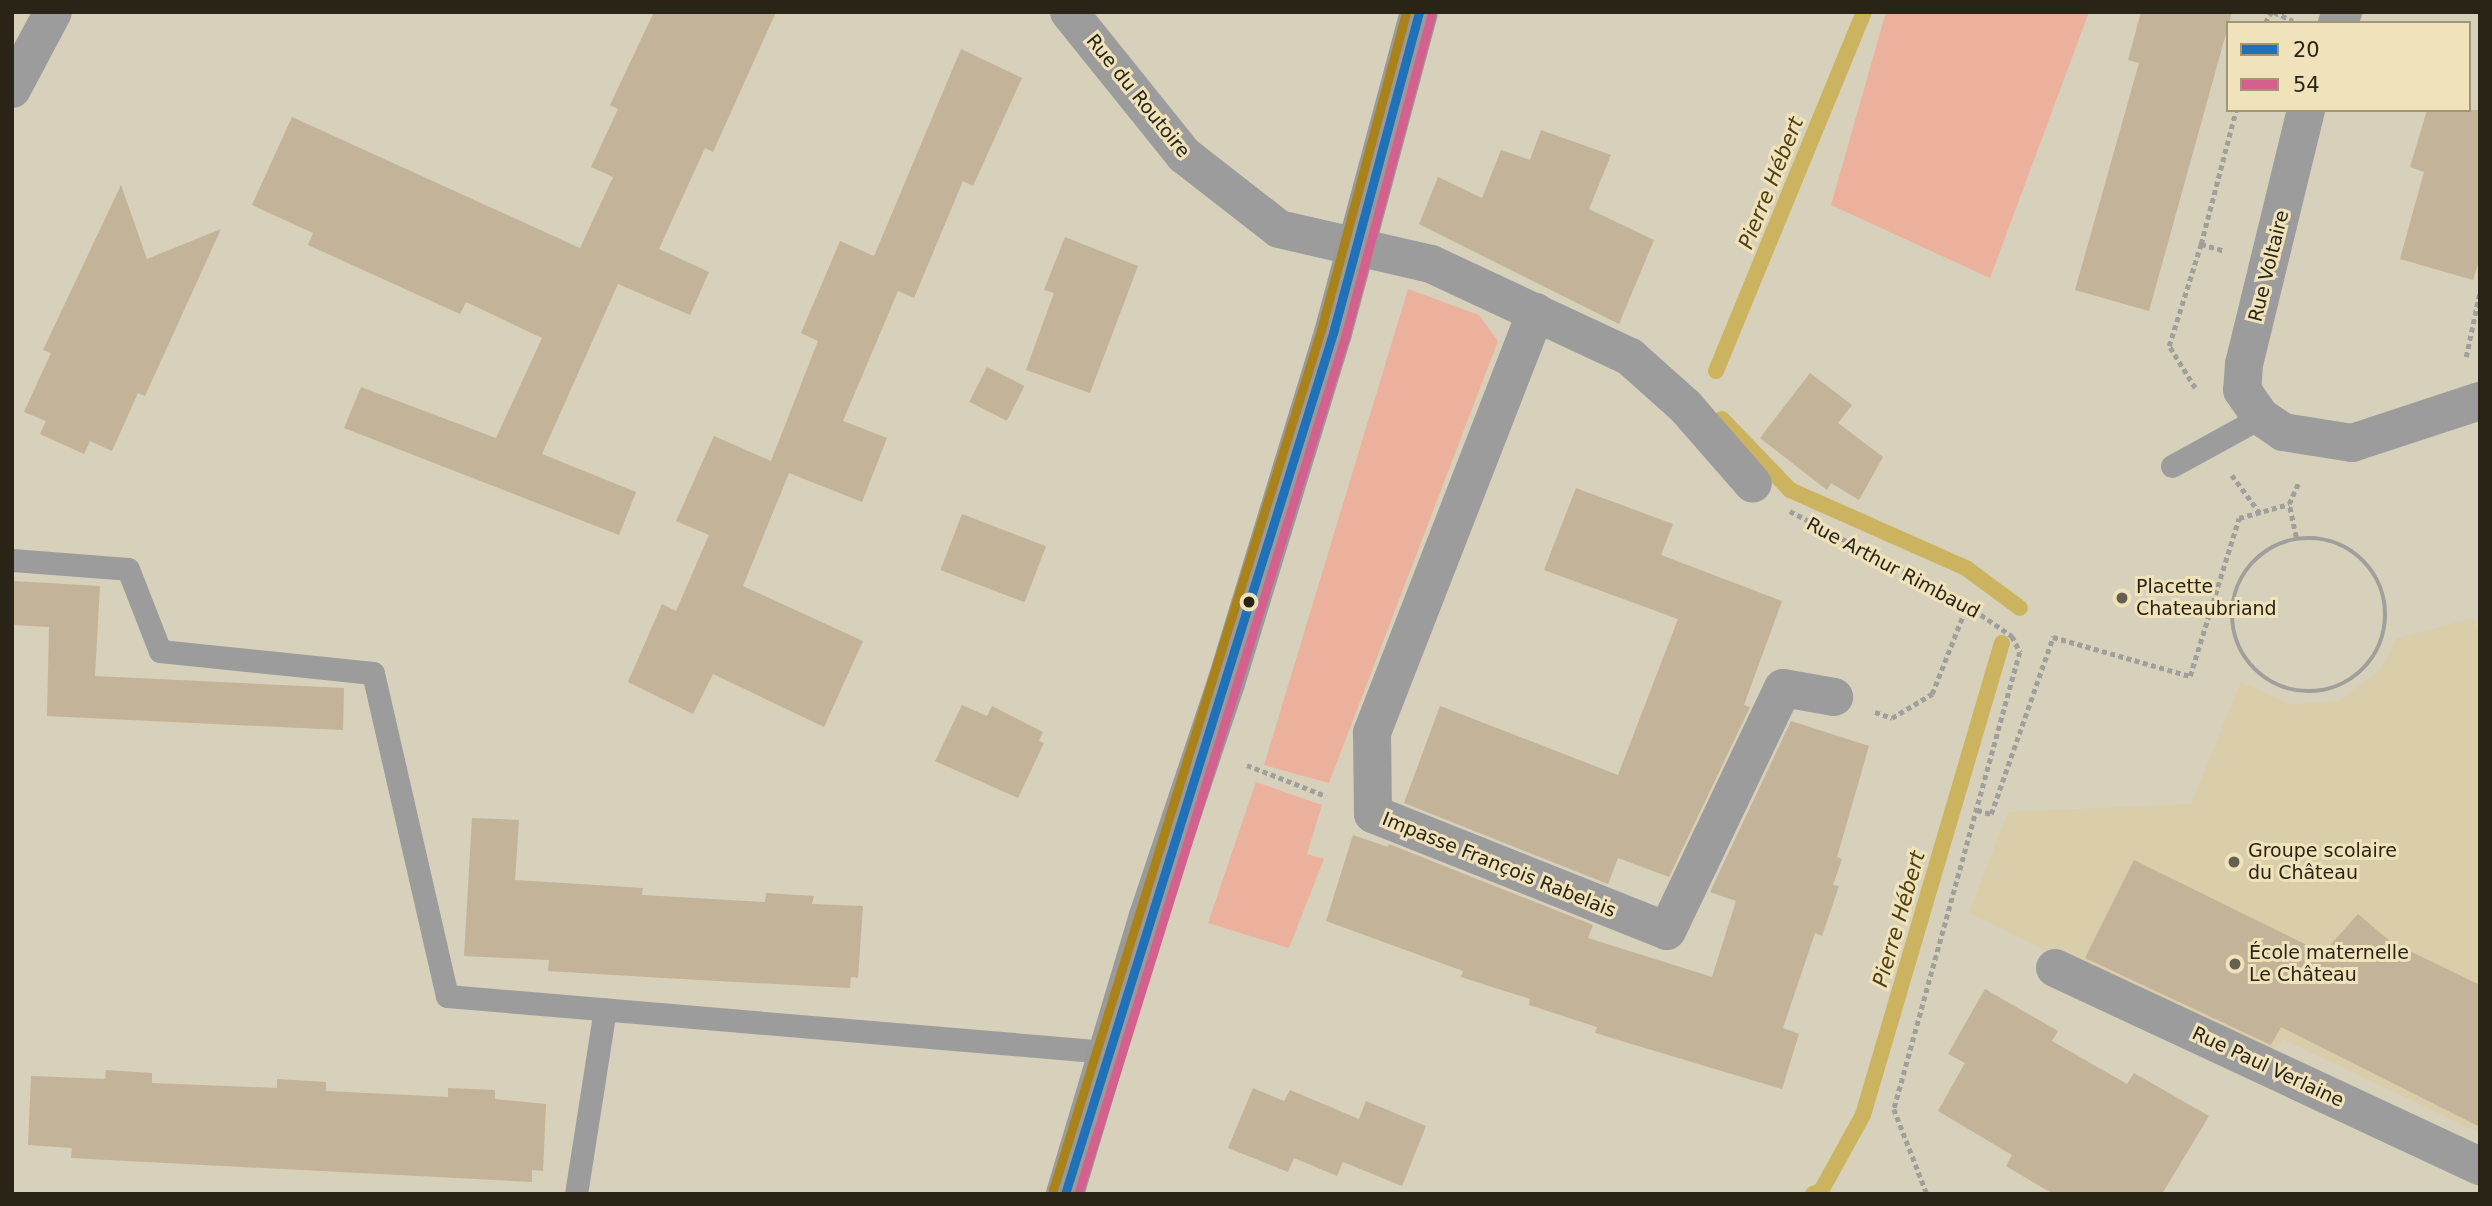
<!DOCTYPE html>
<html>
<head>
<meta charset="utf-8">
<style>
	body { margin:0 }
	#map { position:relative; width:2492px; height:1206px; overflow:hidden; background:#d7d0bb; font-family:"DejaVu Sans",sans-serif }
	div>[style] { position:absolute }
	.built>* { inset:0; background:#d9cdaa }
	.green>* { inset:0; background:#ecb19d }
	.stream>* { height:16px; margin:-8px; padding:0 8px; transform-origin:8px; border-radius:8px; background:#ccb35f }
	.building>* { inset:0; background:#c3b398; transform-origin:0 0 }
	.path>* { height:4.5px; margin-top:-2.25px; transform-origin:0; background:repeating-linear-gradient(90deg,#a09f9b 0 5px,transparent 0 8.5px) }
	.path>.ring { margin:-2.25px; padding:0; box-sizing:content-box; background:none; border:4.5px solid #a09f9b; border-radius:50% }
	.service>* { height:23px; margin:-11.5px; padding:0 11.5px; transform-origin:11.5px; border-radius:11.5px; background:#9c9c9d }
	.minor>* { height:38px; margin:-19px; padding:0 19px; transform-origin:19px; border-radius:19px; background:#9c9c9d }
	.secondary>* { height:38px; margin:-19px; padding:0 19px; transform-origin:19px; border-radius:19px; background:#9b9a9a }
	.bus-1>* { height:9px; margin:-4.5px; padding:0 4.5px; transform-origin:4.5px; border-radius:4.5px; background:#1f72b9 }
	.bus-2>* { height:9px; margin:-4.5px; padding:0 4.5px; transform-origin:4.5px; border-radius:4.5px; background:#d4608e }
	.bus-3>* { height:9px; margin:-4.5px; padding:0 4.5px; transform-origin:4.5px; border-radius:4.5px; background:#a98219 }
	.dots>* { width:19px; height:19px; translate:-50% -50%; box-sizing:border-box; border:4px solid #f0e3bc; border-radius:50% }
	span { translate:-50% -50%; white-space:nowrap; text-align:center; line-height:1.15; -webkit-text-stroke:6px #f0e3bc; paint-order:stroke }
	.street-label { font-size:19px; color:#292415 }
	.poi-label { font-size:19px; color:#292415 }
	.left { translate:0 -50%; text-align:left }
	.water-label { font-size:21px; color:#4d3f12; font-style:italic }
	.frame { position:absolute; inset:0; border:14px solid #292415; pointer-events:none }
	.legend { position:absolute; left:2226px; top:21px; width:245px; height:91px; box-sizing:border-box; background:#f0e3bc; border:2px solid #a09779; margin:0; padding:9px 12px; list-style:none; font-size:21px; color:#292415 }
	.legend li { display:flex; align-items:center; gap:14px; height:35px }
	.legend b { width:35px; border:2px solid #a09779 }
</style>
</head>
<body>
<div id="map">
	<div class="built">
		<div style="clip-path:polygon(2473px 618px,2480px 638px,2480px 1133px,2283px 1039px,2268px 1058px,1969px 913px,2008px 812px,2191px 804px,2241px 682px,2292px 705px,2341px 700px,2381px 669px,2396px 639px)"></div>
	</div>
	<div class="green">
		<div style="clip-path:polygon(1886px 12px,2089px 12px,1990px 278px,1831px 205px)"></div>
		<div style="clip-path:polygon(1408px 289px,1479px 315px,1498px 341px,1329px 783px,1264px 765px)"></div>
		<div style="clip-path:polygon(1256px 782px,1322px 805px,1307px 854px,1324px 859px,1289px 948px,1208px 923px)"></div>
	</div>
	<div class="stream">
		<div style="left:1716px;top:371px;width:388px;rotate:-67.6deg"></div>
		<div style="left:1722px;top:419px;width:98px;rotate:46.2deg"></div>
		<div style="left:1790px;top:490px;width:193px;rotate:23.9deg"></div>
		<div style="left:1966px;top:568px;width:67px;rotate:36.5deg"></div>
		<div style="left:1813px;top:1194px;width:9px;rotate:-21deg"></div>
		<div style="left:1821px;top:1191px;width:87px;rotate:-61.1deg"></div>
		<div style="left:1863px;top:1115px;width:492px;rotate:-73.6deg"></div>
	</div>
	<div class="building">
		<div style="clip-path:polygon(654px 12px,776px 12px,713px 152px,705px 148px,659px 249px,709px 272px,690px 315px,618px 284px,542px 454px,636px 492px,619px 535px,344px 428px,361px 387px,496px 438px,542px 338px,466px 302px,460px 314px,308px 245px,313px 233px,252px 205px,292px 117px,580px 248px,613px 177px,591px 167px,618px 109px,610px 105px)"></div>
		<div style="clip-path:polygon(2141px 12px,2232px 12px,2149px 311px,2075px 290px,2139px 63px,2128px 60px)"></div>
		<div style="clip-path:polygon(961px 49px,1022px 78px,973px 186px,963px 181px,914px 298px,898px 291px,843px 421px,887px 438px,862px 502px,789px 473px,743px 586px,863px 641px,824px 727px,713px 674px,693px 714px,628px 682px,662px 604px,676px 611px,709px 535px,676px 521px,714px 436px,771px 461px,818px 341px,801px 333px,840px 241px,874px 256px)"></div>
		<div style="clip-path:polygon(2427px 110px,2480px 110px,2480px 258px,2473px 280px,2400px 259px,2424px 172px,2410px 167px)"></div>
		<div style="clip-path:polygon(1541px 130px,1611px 155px,1589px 209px,1654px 240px,1619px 324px,1419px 224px,1438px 177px,1482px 198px,1501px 150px,1530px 160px)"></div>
		<div style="clip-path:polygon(121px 185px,147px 259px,221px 229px,145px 396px,138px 393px,112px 451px,90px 441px,84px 454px,40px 434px,46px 421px,24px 412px,51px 353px,43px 350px)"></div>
		<div style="clip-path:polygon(1065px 237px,1138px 266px,1090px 393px,1026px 370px,1054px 293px,1044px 290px)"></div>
		<div style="left:987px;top:367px;width:42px;height:39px;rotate:27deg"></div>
		<div style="clip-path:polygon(1810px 373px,1852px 405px,1838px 423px,1883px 457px,1859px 500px,1831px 483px,1827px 490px,1760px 438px)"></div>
		<div style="clip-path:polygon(1576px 488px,1673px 524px,1661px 555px,1782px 601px,1744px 705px,1750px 707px,1669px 877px,1618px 858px,1608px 884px,1404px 803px,1440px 706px,1618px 775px,1678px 619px,1544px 570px)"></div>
		<div style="left:962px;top:514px;width:90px;height:60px;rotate:21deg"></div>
		<div style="clip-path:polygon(12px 581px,100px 586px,95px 676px,344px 688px,343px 730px,47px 716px,49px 627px,12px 625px)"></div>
		<div style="clip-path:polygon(962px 705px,987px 716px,992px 706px,1043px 732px,1039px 741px,1044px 743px,1018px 798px,935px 761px)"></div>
		<div style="clip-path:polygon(1791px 721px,1869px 746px,1837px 857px,1842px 859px,1833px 885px,1839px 886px,1822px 936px,1815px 933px,1783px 1028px,1799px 1034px,1782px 1089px,1595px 1033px,1597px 1027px,1529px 1005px,1530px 999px,1461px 977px,1463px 971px,1326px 921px,1353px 835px,1388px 847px,1389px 844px,1593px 925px,1588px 938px,1712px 977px,1736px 901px,1710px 892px)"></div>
		<div style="clip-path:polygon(472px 818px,519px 820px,515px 880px,643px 888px,642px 895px,765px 902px,766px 893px,814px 896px,812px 904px,863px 906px,858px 978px,851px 977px,850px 988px,664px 978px,548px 971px,549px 960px,464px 956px)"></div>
		<div style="clip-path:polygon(2134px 860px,2323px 953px,2358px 914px,2391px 942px,2480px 985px,2480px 1127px,2281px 1027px,2271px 1045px,2085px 958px)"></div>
		<div style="clip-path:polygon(1985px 989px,2058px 1031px,2052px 1041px,2127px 1084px,2134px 1073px,2209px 1116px,2162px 1194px,2053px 1194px,2006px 1166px,2012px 1155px,1938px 1111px,1965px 1063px,1948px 1054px)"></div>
		<div style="clip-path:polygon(106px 1070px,152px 1073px,152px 1083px,277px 1088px,277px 1079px,326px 1082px,326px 1091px,448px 1097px,448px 1088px,495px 1090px,495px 1099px,546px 1104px,543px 1171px,532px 1170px,532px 1182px,71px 1158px,72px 1148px,28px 1145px,31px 1076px,105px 1079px)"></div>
		<div style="clip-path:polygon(1253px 1088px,1284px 1101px,1290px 1090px,1359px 1119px,1366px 1101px,1426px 1126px,1402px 1186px,1343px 1162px,1337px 1176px,1294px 1158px,1288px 1172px,1228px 1148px)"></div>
	</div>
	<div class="path">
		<div style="left:2274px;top:12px;width:21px;rotate:25deg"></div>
		<div style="left:2265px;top:23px;width:13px;rotate:-61deg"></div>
		<div style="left:2201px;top:244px;width:138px;rotate:-75.4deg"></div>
		<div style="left:2466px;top:357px;width:67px;rotate:-78deg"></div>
		<div style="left:2195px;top:388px;width:49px;rotate:-121.8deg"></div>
		<div style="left:2169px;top:346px;width:107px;rotate:-72.6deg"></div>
		<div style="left:2201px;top:244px;width:25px;rotate:16deg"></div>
		<div style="left:2232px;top:475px;width:47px;rotate:53.6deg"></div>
		<div style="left:1790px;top:511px;width:200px;rotate:28deg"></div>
		<div style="left:1967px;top:605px;width:55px;rotate:34.6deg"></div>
		<div style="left:2012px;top:636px;width:18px;rotate:63deg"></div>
		<div style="left:2020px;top:652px;width:474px;rotate:105.4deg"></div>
		<div style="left:1894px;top:1109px;width:91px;rotate:68.8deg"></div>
		<div style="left:2296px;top:537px;width:34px;rotate:-102deg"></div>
		<div style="left:2289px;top:504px;width:24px;rotate:-66deg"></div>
		<div class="ring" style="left:2232px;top:538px;width:149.5px;height:149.5px"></div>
		<div style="left:1875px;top:712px;width:18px;rotate:19deg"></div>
		<div style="left:1892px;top:718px;width:47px;rotate:-31deg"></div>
		<div style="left:1932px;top:694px;width:96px;rotate:-68.5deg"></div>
		<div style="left:1247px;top:765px;width:85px;rotate:21.4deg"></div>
		<div style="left:1977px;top:810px;width:15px;rotate:16deg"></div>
		<div style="left:1991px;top:814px;width:188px;rotate:-70.7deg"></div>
		<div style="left:2053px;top:637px;width:142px;rotate:15.9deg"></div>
		<div style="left:2190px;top:676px;width:165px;rotate:-72.8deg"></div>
		<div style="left:2239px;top:518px;width:52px;rotate:-15.6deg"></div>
	</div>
	<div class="service">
		<div style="left:2172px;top:466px;width:102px;rotate:-28.8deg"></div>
		<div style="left:12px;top:560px;width:116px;rotate:4.4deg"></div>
		<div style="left:128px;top:569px;width:88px;rotate:68.7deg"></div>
		<div style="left:160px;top:651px;width:214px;rotate:5.9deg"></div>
		<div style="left:373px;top:673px;width:331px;rotate:77.1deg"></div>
		<div style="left:447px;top:996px;width:662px;rotate:4.85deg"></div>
		<div style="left:576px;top:1194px;width:187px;rotate:-81.1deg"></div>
	</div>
	<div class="minor">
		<div style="left:1069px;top:12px;width:184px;rotate:51.2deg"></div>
		<div style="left:1184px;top:155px;width:120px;rotate:37.9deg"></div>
		<div style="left:1279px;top:229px;width:156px;rotate:13deg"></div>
		<div style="left:1431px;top:264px;width:220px;rotate:25deg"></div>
		<div style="left:1630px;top:357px;width:74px;rotate:41.7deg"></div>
		<div style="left:1685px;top:406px;width:103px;rotate:48.9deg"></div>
		<div style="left:2337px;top:23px;width:13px;rotate:-61deg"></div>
		<div style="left:12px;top:89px;width:87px;rotate:-62deg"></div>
		<div style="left:2306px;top:110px;width:261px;rotate:103.7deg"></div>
		<div style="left:2244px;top:364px;width:26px;rotate:94deg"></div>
		<div style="left:2242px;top:390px;width:33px;rotate:55deg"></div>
		<div style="left:2261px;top:417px;width:27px;rotate:34deg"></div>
		<div style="left:2283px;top:432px;width:70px;rotate:9.1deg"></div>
		<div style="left:2352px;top:443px;width:135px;rotate:-18.2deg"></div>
		<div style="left:1536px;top:312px;width:452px;rotate:111.3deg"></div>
		<div style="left:1372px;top:733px;width:81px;rotate:89.3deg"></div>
		<div style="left:1373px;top:814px;width:316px;rotate:21.7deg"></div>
		<div style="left:1667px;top:931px;width:269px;rotate:-64.5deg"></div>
		<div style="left:1783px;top:688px;width:52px;rotate:10deg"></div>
		<div style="left:2055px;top:968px;width:469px;rotate:25deg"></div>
	</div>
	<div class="secondary">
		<div style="left:1065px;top:1194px;width:290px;rotate:-73.4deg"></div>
		<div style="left:1148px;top:916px;width:246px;rotate:-71.5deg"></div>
		<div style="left:1226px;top:683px;width:366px;rotate:-73deg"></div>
		<div style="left:1333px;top:333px;width:332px;rotate:-75deg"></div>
	</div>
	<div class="bus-1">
		<div style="left:1065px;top:1194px;width:902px;rotate:-72.71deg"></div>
		<div style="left:1333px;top:333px;width:332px;rotate:-75deg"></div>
	</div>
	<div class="bus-2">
		<div style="left:1078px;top:1194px;width:898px;rotate:-72.7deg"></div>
		<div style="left:1345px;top:337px;width:333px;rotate:-75deg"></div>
	</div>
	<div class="bus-3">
		<div style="left:1053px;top:1190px;width:901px;rotate:-72.69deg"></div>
		<div style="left:1321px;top:330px;width:329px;rotate:-75deg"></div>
	</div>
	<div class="dots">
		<div style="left:2122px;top:598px;background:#66604f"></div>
		<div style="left:1249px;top:602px;background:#292415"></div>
		<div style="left:2234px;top:862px;background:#66604f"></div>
		<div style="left:2235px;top:964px;background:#66604f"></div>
	</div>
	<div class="street-label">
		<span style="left:1138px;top:96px;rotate:51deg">Rue du Routoire</span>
		<span style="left:2269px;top:266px;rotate:-76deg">Rue Voltaire</span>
		<span style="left:1893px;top:568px;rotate:28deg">Rue Arthur Rimbaud</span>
		<span style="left:1499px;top:865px;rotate:22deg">Impasse François Rabelais</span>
		<span style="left:2268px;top:1067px;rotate:25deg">Rue Paul Verlaine</span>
	</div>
	<div class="poi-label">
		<span class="left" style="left:2136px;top:598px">Placette<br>Chateaubriand</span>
		<span class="left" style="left:2248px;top:862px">Groupe scolaire<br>du Château</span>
		<span class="left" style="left:2249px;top:964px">École maternelle<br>Le Château</span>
	</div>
	<div class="water-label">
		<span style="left:1771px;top:183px;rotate:-68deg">Pierre Hébert</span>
		<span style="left:1899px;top:919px;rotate:-74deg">Pierre Hébert</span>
	</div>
	<div class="frame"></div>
	<ul class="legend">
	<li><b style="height:9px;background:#1f72b9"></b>20</li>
	<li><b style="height:9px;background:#d4608e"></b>54</li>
	</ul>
</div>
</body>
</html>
